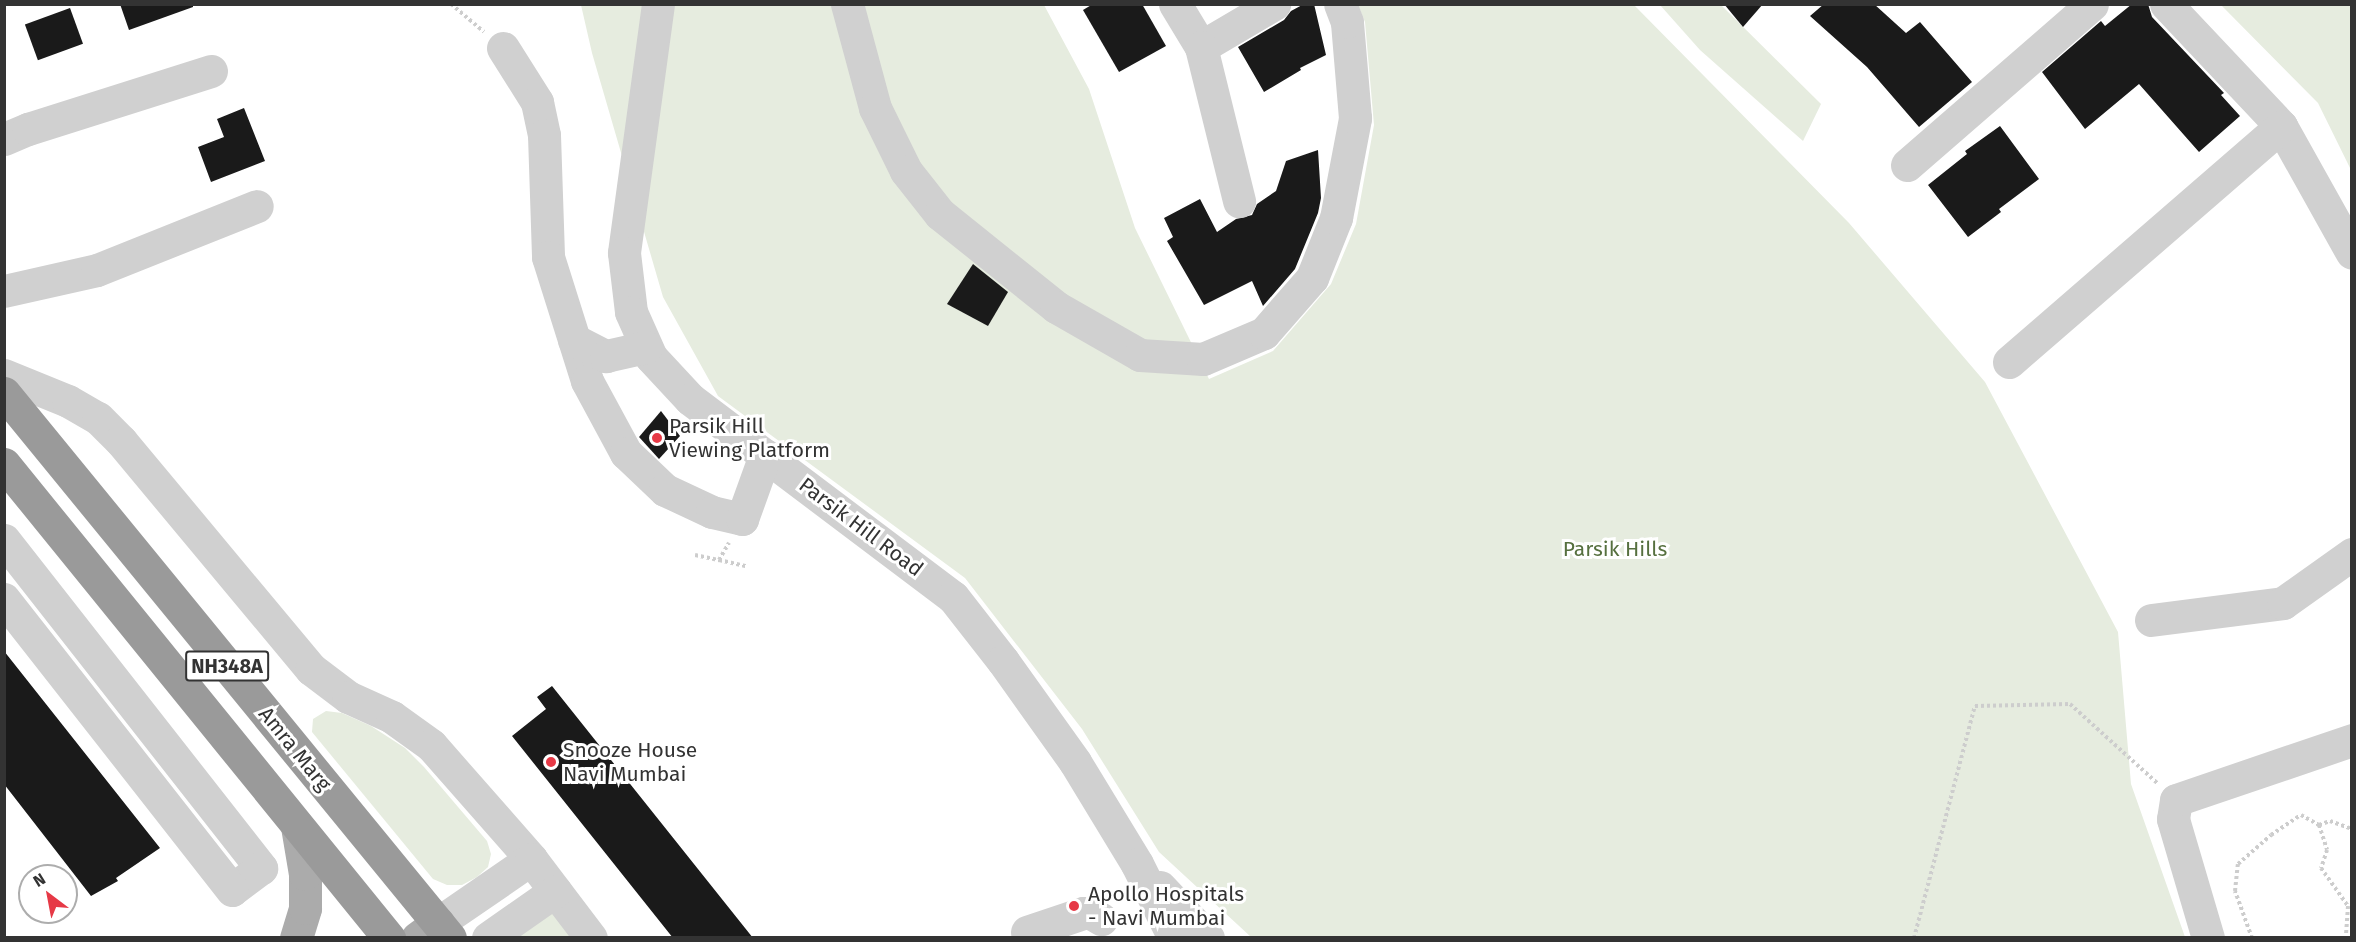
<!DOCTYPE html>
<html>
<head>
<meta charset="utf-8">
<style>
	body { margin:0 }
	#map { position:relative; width:2356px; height:942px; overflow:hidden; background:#fff; font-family:"Fira Sans",sans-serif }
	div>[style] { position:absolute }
	.green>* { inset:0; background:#e6ecdf }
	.building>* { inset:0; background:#1a1a1a; transform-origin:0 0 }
	.path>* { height:4px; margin-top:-2px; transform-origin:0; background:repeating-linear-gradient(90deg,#cdcdcd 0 3px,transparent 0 6px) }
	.minor>* { height:33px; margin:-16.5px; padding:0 16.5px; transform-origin:16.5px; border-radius:16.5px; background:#d0d0d0 }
	.major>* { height:33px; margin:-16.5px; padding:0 16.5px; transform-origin:16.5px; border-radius:16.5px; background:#ababab }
	.highway>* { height:33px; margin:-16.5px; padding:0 16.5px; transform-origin:16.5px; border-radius:16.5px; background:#9a9a9a }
	.dots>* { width:16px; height:16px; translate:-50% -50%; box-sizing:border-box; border:3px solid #fff; border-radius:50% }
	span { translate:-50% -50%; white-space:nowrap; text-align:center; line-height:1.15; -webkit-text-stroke:6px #fff; paint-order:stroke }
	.shield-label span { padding:2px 4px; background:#fff; border:2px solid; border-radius:4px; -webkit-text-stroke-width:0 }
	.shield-label { font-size:20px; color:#333; font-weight:700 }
	.poi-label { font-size:21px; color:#333 }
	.left { translate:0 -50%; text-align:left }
	.street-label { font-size:21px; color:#333 }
	.park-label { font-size:21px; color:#56703f }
	.frame { position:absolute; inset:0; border:6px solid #333; pointer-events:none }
	.north { position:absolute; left:18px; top:864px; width:60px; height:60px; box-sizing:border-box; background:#fff; border:2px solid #adadad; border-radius:50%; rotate:328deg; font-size:16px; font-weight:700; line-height:24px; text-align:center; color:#333 }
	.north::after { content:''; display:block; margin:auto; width:21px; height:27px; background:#e63946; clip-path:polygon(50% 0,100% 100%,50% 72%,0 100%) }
</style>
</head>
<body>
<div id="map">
	<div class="green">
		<div style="clip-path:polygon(581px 5px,1044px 5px,1089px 89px,1135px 228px,1209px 379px,1273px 351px,1331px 284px,1356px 224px,1374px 125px,1365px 22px,1358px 5px,1634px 5px,1849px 223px,1985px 382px,2118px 632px,2131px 784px,2185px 937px,1251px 937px,1159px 852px,1082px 729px,965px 578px,718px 396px,663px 297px,592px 53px)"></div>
		<div style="clip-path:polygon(1660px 5px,1721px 5px,1821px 104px,1803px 141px,1700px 50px)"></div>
		<div style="clip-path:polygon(2221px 5px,2351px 5px,2351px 170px,2318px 103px)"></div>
		<div style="clip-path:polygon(326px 711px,342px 713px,371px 726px,405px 748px,424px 767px,487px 841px,491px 854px,488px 867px,477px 877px,462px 885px,447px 885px,433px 879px,312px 732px,313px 719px)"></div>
		<div style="clip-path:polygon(553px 906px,580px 938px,506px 938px)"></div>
	</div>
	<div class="building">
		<div style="clip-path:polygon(120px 4px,193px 4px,193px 7px,129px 30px)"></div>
		<div style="clip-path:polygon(1093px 4px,1142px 4px,1166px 46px,1119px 72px,1083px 10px)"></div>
		<div style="clip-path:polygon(1304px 4px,1314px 4px,1326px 55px,1300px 68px,1301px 70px,1264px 92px,1238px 47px,1284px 20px,1291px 11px)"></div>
		<div style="clip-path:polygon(1724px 4px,1763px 4px,1743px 27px)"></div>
		<div style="clip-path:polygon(1824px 4px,1874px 4px,1906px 33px,1920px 22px,1972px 82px,1919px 127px,1867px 67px,1810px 16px)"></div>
		<div style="clip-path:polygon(2132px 4px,2148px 4px,2152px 17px,2224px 93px,2221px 95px,2240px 116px,2199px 152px,2139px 84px,2085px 129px,2042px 72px,2101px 21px,2105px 26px)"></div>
		<div style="left:70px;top:8px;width:38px;height:48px;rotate:70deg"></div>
		<div style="clip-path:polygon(244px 108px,265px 161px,211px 182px,198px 147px,224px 137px,217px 119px)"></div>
		<div style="clip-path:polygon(2000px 126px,2039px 179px,1999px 209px,2001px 212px,1968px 237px,1928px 185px,1967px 154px,1965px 151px)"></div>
		<div style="clip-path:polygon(1318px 150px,1321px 198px,1318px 213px,1295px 269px,1263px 306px,1252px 281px,1204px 305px,1167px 241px,1173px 237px,1164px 218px,1200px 199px,1217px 232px,1236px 219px,1252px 215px,1257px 204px,1276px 191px,1286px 161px)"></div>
		<div style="clip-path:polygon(973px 264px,1008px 292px,988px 326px,947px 304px)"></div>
		<div style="clip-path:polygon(661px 411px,680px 436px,659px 459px,639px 437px)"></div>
		<div style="clip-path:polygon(4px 651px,160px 848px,116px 878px,118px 881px,91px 896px,4px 784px)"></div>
		<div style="clip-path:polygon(552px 686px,753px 938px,673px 938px,512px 736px,546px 709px,537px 697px)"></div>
	</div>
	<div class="path">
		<div style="left:451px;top:4px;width:43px;rotate:40.3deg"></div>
		<div style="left:695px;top:555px;width:25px;rotate:12deg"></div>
		<div style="left:719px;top:560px;width:20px;rotate:-60deg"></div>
		<div style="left:719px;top:560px;width:28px;rotate:13deg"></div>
		<div style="left:2319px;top:825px;width:12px;rotate:-20deg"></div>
		<div style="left:2330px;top:821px;width:23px;rotate:20deg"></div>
		<div style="left:1914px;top:938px;width:240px;rotate:-75.3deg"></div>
		<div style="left:1975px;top:706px;width:95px;rotate:-1.2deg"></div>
		<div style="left:2070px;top:704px;width:118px;rotate:42.2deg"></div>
		<div style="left:2252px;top:938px;width:50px;rotate:-109.9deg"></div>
		<div style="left:2235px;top:891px;width:27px;rotate:-84deg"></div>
		<div style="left:2238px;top:864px;width:44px;rotate:-41.3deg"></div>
		<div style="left:2271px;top:835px;width:36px;rotate:-34deg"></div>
		<div style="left:2301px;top:815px;width:21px;rotate:29deg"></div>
		<div style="left:2319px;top:825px;width:26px;rotate:72deg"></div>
		<div style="left:2327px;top:850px;width:19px;rotate:108deg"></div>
		<div style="left:2321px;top:868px;width:47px;rotate:54.6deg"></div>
		<div style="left:2348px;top:906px;width:32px;rotate:94deg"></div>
	</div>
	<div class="minor">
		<div style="left:658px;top:4px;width:251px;rotate:97.8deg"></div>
		<div style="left:624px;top:253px;width:59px;rotate:83.2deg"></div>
		<div style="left:631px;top:312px;width:49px;rotate:66deg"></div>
		<div style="left:651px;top:357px;width:57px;rotate:47.1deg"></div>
		<div style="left:690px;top:399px;width:329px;rotate:37deg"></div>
		<div style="left:953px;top:597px;width:81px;rotate:52deg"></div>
		<div style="left:1003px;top:661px;width:124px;rotate:54.5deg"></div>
		<div style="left:1075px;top:762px;width:119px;rotate:58.7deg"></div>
		<div style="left:1137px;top:864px;width:83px;rotate:63.4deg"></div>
		<div style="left:847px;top:4px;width:108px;rotate:74.9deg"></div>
		<div style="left:875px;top:108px;width:70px;rotate:63.8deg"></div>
		<div style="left:906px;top:171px;width:55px;rotate:51.7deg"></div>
		<div style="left:940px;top:214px;width:149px;rotate:38.7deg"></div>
		<div style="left:1056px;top:307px;width:97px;rotate:29.7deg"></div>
		<div style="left:1140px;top:355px;width:63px;rotate:3.6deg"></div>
		<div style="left:1203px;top:359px;width:66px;rotate:-23.1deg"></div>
		<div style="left:1264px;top:333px;width:73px;rotate:-48.9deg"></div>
		<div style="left:1312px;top:278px;width:65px;rotate:-68.2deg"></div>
		<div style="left:1336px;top:218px;width:102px;rotate:-79.2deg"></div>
		<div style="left:1355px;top:118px;width:96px;rotate:-94.8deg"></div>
		<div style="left:1347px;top:22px;width:19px;rotate:-111deg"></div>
		<div style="left:1175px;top:4px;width:50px;rotate:58.8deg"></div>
		<div style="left:1201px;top:47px;width:85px;rotate:-30.5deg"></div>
		<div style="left:2166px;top:4px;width:168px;rotate:46.7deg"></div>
		<div style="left:2281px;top:126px;width:145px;rotate:60.8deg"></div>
		<div style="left:1201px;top:47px;width:159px;rotate:76.1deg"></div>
		<div style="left:503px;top:48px;width:64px;rotate:57.8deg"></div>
		<div style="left:537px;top:102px;width:34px;rotate:78deg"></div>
		<div style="left:544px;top:135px;width:122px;rotate:88.1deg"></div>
		<div style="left:548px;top:257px;width:130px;rotate:72.5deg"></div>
		<div style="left:587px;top:381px;width:82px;rotate:61.6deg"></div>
		<div style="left:626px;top:453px;width:54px;rotate:43.5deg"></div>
		<div style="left:665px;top:490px;width:52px;rotate:25.1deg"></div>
		<div style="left:712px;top:512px;width:31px;rotate:13deg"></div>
		<div style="left:742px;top:519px;width:68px;rotate:-70.2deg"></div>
		<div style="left:4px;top:139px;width:26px;rotate:-23deg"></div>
		<div style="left:28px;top:129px;width:192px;rotate:-17.6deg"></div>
		<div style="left:1907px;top:165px;width:245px;rotate:-41deg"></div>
		<div style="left:4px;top:291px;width:95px;rotate:-12.7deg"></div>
		<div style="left:97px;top:270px;width:172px;rotate:-21.8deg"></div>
		<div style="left:574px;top:340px;width:36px;rotate:27deg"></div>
		<div style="left:606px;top:356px;width:41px;rotate:-12.7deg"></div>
		<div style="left:2009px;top:362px;width:360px;rotate:-40.9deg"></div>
		<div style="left:4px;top:375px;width:69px;rotate:22.1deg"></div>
		<div style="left:68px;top:401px;width:34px;rotate:30deg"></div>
		<div style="left:98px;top:418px;width:33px;rotate:45deg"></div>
		<div style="left:121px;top:441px;width:297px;rotate:50.2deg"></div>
		<div style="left:311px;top:669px;width:46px;rotate:37.1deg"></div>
		<div style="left:348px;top:697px;width:48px;rotate:24.4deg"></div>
		<div style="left:392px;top:717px;width:48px;rotate:35.7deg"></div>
		<div style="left:431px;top:745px;width:152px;rotate:48.7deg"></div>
		<div style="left:4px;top:540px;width:417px;rotate:51.9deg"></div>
		<div style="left:261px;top:868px;width:36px;rotate:143deg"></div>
		<div style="left:232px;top:890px;width:370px;rotate:-128.1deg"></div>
		<div style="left:2151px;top:620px;width:133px;rotate:-7.3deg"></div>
		<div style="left:2283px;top:603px;width:85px;rotate:-35.4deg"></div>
		<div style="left:1160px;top:887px;width:70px;rotate:46.7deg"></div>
		<div style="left:438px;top:923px;width:113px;rotate:-34.5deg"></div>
		<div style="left:531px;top:859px;width:99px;rotate:52.8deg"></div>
		<div style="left:1027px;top:932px;width:59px;rotate:-18.7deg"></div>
		<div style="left:1083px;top:913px;width:8px"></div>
		<div style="left:1091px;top:913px;width:12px;rotate:31deg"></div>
		<div style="left:488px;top:938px;width:82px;rotate:-35deg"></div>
		<div style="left:2208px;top:938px;width:124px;rotate:-106.4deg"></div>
		<div style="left:2173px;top:819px;width:19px;rotate:-81deg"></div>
		<div style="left:2176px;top:800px;width:186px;rotate:-18.8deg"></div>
	</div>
	<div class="major">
		<div style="left:296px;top:938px;width:31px;rotate:-73deg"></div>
		<div style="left:305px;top:908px;width:34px;rotate:-90deg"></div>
		<div style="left:305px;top:874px;width:49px;rotate:-99.5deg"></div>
		<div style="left:417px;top:938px;width:26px;rotate:-36deg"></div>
	</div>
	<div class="highway">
		<div style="left:4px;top:393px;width:704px;rotate:50.7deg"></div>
		<div style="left:4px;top:464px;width:611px;rotate:50.92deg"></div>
	</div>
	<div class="dots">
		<div style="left:657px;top:438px;background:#e63946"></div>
		<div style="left:551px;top:762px;background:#e63946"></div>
		<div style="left:1074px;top:906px;background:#e63946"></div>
	</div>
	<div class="shield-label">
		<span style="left:227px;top:666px">NH348A</span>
	</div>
	<div class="poi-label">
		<span class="left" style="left:669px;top:438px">Parsik Hill<br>Viewing Platform</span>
		<span class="left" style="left:563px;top:762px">Snooze House<br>Navi Mumbai</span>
		<span class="left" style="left:1088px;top:906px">Apollo Hospitals<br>- Navi Mumbai</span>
	</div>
	<div class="street-label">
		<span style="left:861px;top:527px;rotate:37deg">Parsik Hill Road</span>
		<span style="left:295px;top:749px;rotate:51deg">Amra Marg</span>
	</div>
	<div class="park-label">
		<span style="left:1615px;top:549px">Parsik Hills</span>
	</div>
	<div class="frame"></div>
	<div class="north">N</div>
</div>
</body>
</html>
